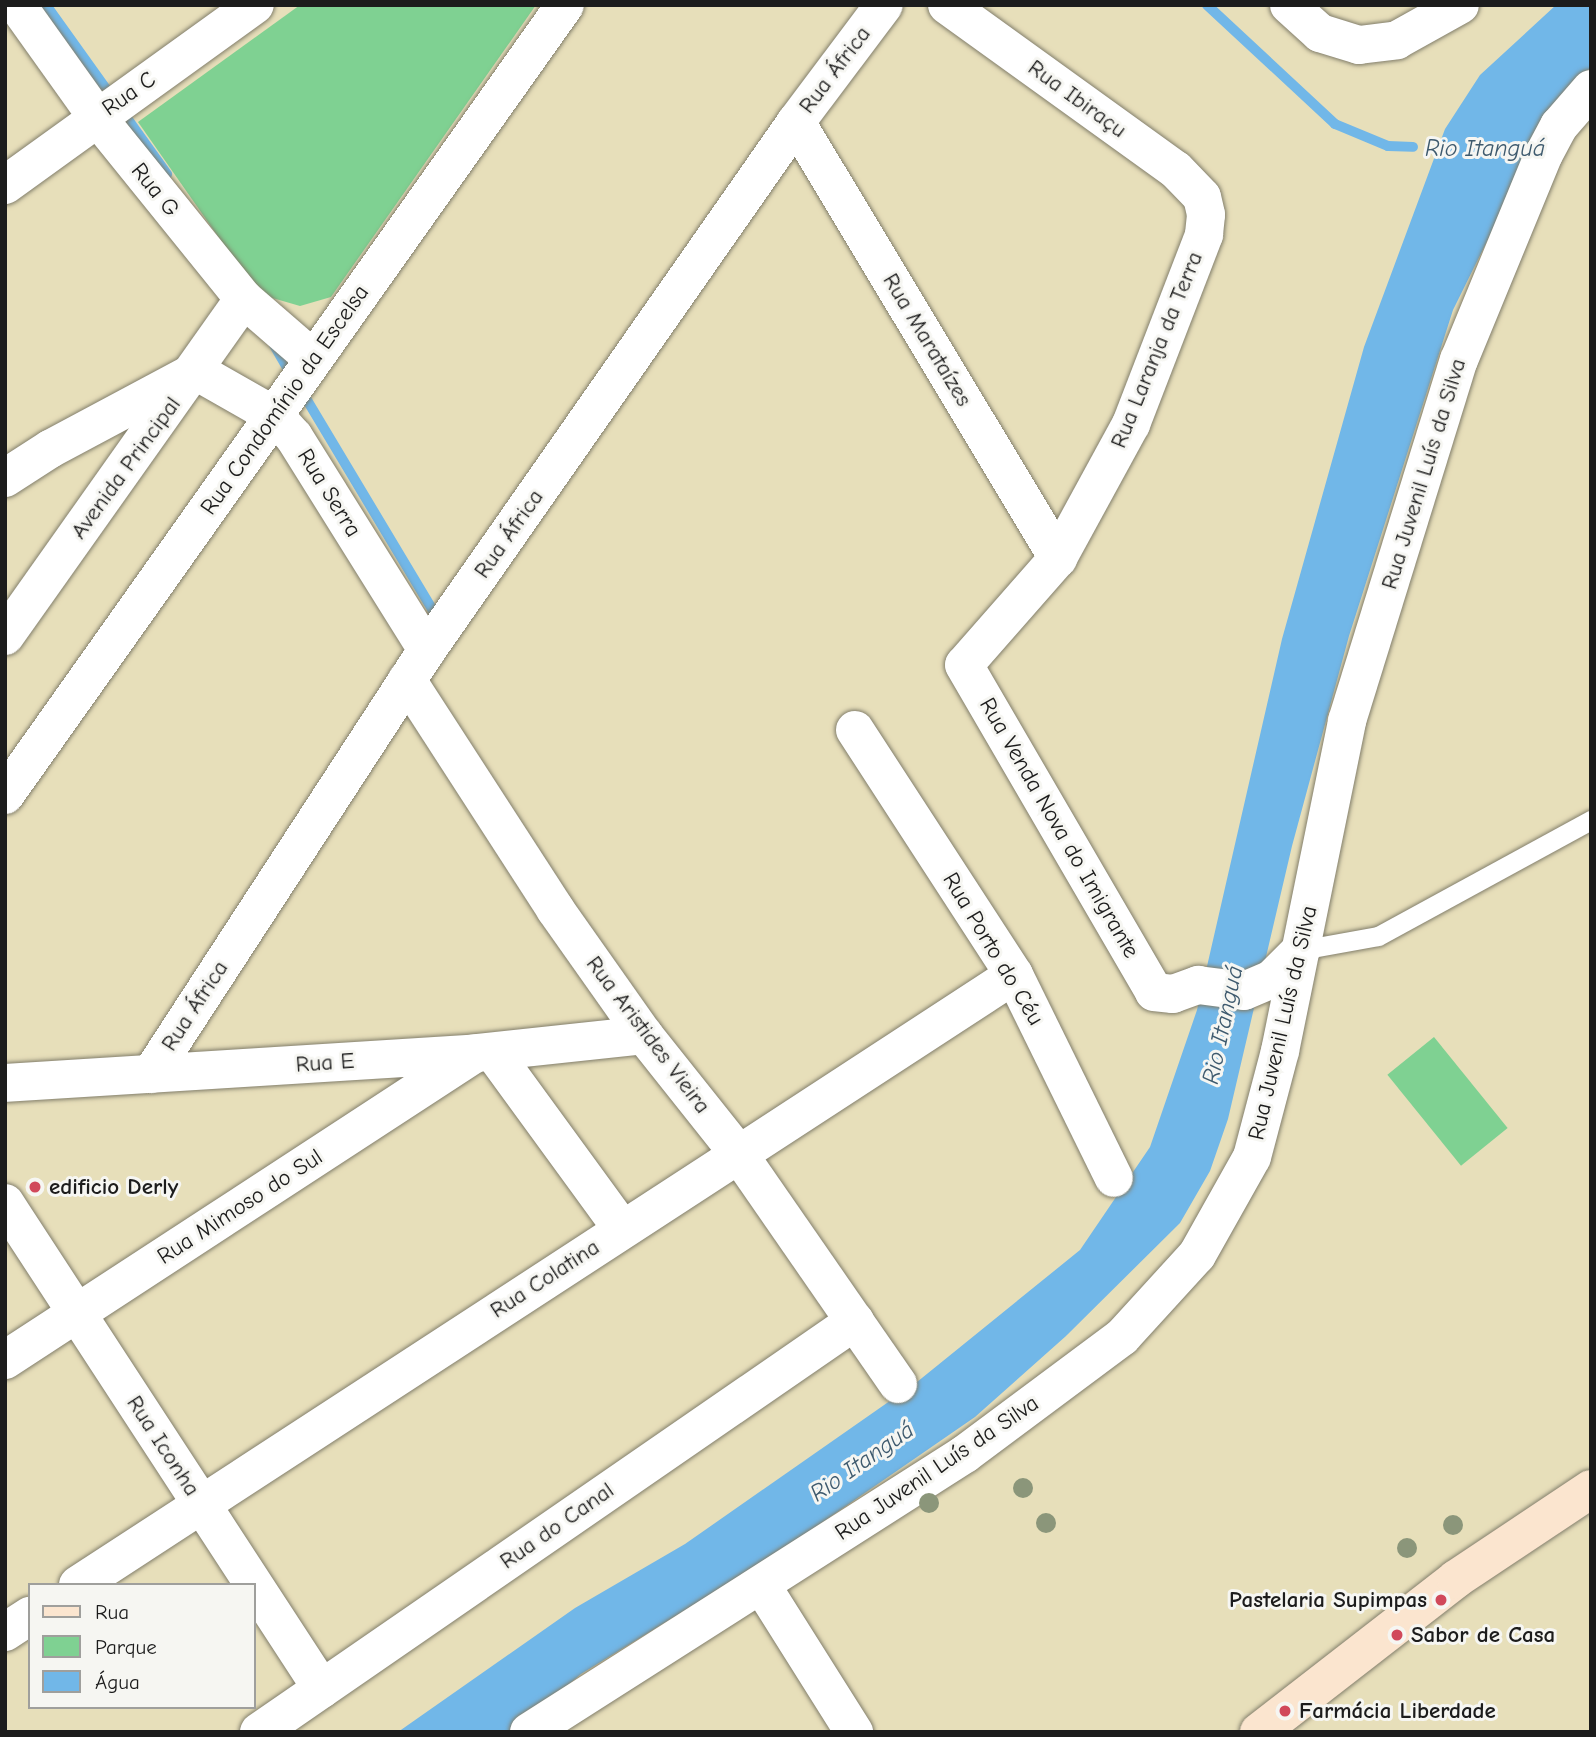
<!DOCTYPE html>
<html>
<head>
<meta charset="utf-8">
<style>
	body { margin:0 }
	#map { position:relative; width:1596px; height:1737px; overflow:hidden; background:#e7dfba; font-family:"Comic Neue",sans-serif }
	div>[style] { position:absolute }
	.green>* { inset:0; background:#7fd192; transform-origin:0 0 }
	.water>* { inset:0; background:#71b7e8 }
	.stream>* { height:10px; margin:-5px; padding:0 5px; transform-origin:5px; border-radius:5px; background:#71b7e8 }
	.roads { filter:drop-shadow(0 0 2px #827e6b) drop-shadow(0 0 2px #827e6b) }
	.lane>* { height:19px; margin:-9.5px; padding:0 9.5px; transform-origin:9.5px; border-radius:9.5px; background:#fff }
	.street>* { height:38px; margin:-19px; padding:0 19px; transform-origin:19px; border-radius:19px; background:#fff }
	.secondary>* { height:38px; margin:-19px; padding:0 19px; transform-origin:19px; border-radius:19px; background:#fbe5cf }
	.trees>* { width:20px; height:20px; margin:-10px; border-radius:50%; background:#8b967a }
	.dots>* { width:19px; height:19px; translate:-50% -50%; box-sizing:border-box; border:4px solid #f6f6f2; border-radius:50% }
	span { translate:-50% -50%; white-space:nowrap; text-align:center; line-height:1.15; -webkit-text-stroke:6px #f6f6f2; paint-order:stroke }
	.street-label { font-size:23px; color:#1c1c1c }
	.poi-label { font-size:23px; color:#1c1c1c; font-weight:700 }
	.left { translate:0 -50%; text-align:left }
	.right { translate:-100% -50%; text-align:right }
	.water-label { font-size:24px; color:#3e5a6e; font-style:italic }
	.frame { position:absolute; inset:0; border:7px solid #1c1c1c; pointer-events:none }
	.legend { position:absolute; left:28px; top:1583px; width:228px; height:126px; box-sizing:border-box; background:#f6f6f2; border:2px solid #9f9f9c; margin:0; padding:9px 12px; list-style:none; font-size:21px; color:#1c1c1c }
	.legend li { display:flex; align-items:center; gap:14px; height:35px }
	.legend b { width:35px; border:2px solid #9f9f9c }
</style>
</head>
<body>
<div id="map">
	<div class="green">
		<div style="clip-path:polygon(300px 5px,536px 5px,331px 297px,300px 306px,269px 297px,245px 275px,138px 122px)"></div>
		<div style="left:1434px;top:1037px;width:117px;height:60px;rotate:51deg"></div>
	</div>
	<div class="water">
		<div style="clip-path:polygon(1556px 5px,1591px 5px,1591px 67px,1556px 102px,1453px 310px,1349px 636px,1292px 846px,1228px 1119px,1210px 1171px,1180px 1223px,1066px 1336px,975px 1417px,775px 1555px,581px 1674px,513px 1732px,398px 1732px,575px 1608px,685px 1544px,917px 1382px,1080px 1250px,1150px 1147px,1197px 1010px,1282px 639px,1364px 347px,1445px 129px,1480px 75px)"></div>
	</div>
	<div class="stream">
		<div style="left:46px;top:5px;width:208px;rotate:54.4deg"></div>
		<div style="left:1207px;top:5px;width:175px;rotate:42.9deg"></div>
		<div style="left:1335px;top:124px;width:57px;rotate:22.5deg"></div>
		<div style="left:1388px;top:146px;width:25px;rotate:2deg"></div>
		<div style="left:274px;top:345px;width:36px;rotate:60deg"></div>
		<div style="left:301px;top:390px;width:267px;rotate:59.1deg"></div>
	</div>
	<div class="roads">
		<div class="lane">
			<div style="left:1301px;top:950px;width:78px;rotate:-10.3deg"></div>
			<div style="left:1378px;top:936px;width:243px;rotate:-28.6deg"></div>
		</div>
		<div class="street">
			<div style="left:17px;top:5px;width:138px;rotate:54.5deg"></div>
			<div style="left:97px;top:117px;width:234px;rotate:51.1deg"></div>
			<div style="left:244px;top:299px;width:90px;rotate:40.9deg"></div>
			<div style="left:947px;top:5px;width:282px;rotate:35.8deg"></div>
			<div style="left:1176px;top:170px;width:37px;rotate:46deg"></div>
			<div style="left:1202px;top:197px;width:18px;rotate:77deg"></div>
			<div style="left:1206px;top:215px;width:20px;rotate:96deg"></div>
			<div style="left:1204px;top:235px;width:203px;rotate:111.1deg"></div>
			<div style="left:1131px;top:424px;width:153px;rotate:118.6deg"></div>
			<div style="left:1058px;top:558px;width:142px;rotate:131.3deg"></div>
			<div style="left:964px;top:665px;width:378px;rotate:59.8deg"></div>
			<div style="left:1154px;top:992px;width:19px;rotate:6deg"></div>
			<div style="left:1173px;top:994px;width:27px;rotate:-20deg"></div>
			<div style="left:1198px;top:985px;width:46px;rotate:7.4deg"></div>
			<div style="left:1244px;top:991px;width:30px;rotate:-23deg"></div>
			<div style="left:1272px;top:979px;width:41px;rotate:-45deg"></div>
			<div style="left:1289px;top:5px;width:42px;rotate:42.1deg"></div>
			<div style="left:1320px;top:33px;width:41px;rotate:17.1deg"></div>
			<div style="left:1359px;top:45px;width:38px;rotate:-7deg"></div>
			<div style="left:1397px;top:40px;width:72px;rotate:-29.1deg"></div>
			<div style="left:796px;top:122px;width:509px;rotate:59deg"></div>
			<div style="left:5px;top:185px;width:308px;rotate:-35.8deg"></div>
			<div style="left:5px;top:478px;width:54px;rotate:-32.8deg"></div>
			<div style="left:50px;top:449px;width:166px;rotate:-28.1deg"></div>
			<div style="left:196px;top:371px;width:91px;rotate:29.7deg"></div>
			<div style="left:275px;top:416px;width:28px;rotate:48deg"></div>
			<div style="left:294px;top:437px;width:251px;rotate:58deg"></div>
			<div style="left:5px;top:636px;width:413px;rotate:-54.7deg"></div>
			<div style="left:407px;top:680px;width:273px;rotate:57.1deg"></div>
			<div style="left:555px;top:909px;width:154px;rotate:54.8deg"></div>
			<div style="left:644px;top:1035px;width:151px;rotate:51.5deg"></div>
			<div style="left:738px;top:1153px;width:281px;rotate:55.3deg"></div>
			<div style="left:855px;top:730px;width:292px;rotate:57deg"></div>
			<div style="left:1014px;top:975px;width:226px;rotate:63.8deg"></div>
			<div style="left:5px;top:795px;width:968px;rotate:-54.67deg"></div>
			<div style="left:493px;top:1052px;width:219px;rotate:53.9deg"></div>
			<div style="left:151px;top:1074px;width:506px;rotate:-56.94deg"></div>
			<div style="left:427px;top:650px;width:644px;rotate:-55.05deg"></div>
			<div style="left:796px;top:122px;width:146px;rotate:-53.1deg"></div>
			<div style="left:5px;top:1083px;width:472px;rotate:-3.6deg"></div>
			<div style="left:476px;top:1053px;width:169px;rotate:-6.1deg"></div>
			<div style="left:5px;top:1203px;width:580px;rotate:56.89deg"></div>
			<div style="left:5px;top:1360px;width:560px;rotate:-33.12deg"></div>
			<div style="left:78px;top:1585px;width:1117px;rotate:-33.09deg"></div>
			<div style="left:762px;top:1586px;width:173px;rotate:57.8deg"></div>
			<div style="left:5px;top:1632px;width:30px;rotate:-33deg"></div>
			<div style="left:259px;top:1732px;width:724px;rotate:-34.59deg"></div>
			<div style="left:529px;top:1732px;width:517px;rotate:-32.52deg"></div>
			<div style="left:965px;top:1454px;width:196px;rotate:-36.7deg"></div>
			<div style="left:1122px;top:1337px;width:111px;rotate:-47.6deg"></div>
			<div style="left:1197px;top:1255px;width:112px;rotate:-60.7deg"></div>
			<div style="left:1252px;top:1157px;width:110px;rotate:-75.2deg"></div>
			<div style="left:1280px;top:1051px;width:337px;rotate:-78.5deg"></div>
			<div style="left:1347px;top:721px;width:378px;rotate:-72.8deg"></div>
			<div style="left:1459px;top:360px;width:223px;rotate:-67.6deg"></div>
			<div style="left:1544px;top:154px;width:32px;rotate:-62deg"></div>
			<div style="left:1559px;top:126px;width:49px;rotate:-49.1deg"></div>
		</div>
		<div class="secondary">
			<div style="left:1259px;top:1732px;width:249px;rotate:-37.8deg"></div>
			<div style="left:1456px;top:1579px;width:162px;rotate:-33.7deg"></div>
		</div>
	</div>
	<div class="trees">
		<div style="left:1023px;top:1488px"></div>
		<div style="left:929px;top:1503px"></div>
		<div style="left:1046px;top:1523px"></div>
		<div style="left:1453px;top:1525px"></div>
		<div style="left:1407px;top:1548px"></div>
	</div>
	<div class="dots">
		<div style="left:35px;top:1187px;background:#d1495b"></div>
		<div style="left:1441px;top:1600px;background:#d1495b"></div>
		<div style="left:1397px;top:1635px;background:#d1495b"></div>
		<div style="left:1285px;top:1711px;background:#d1495b"></div>
	</div>
	<div class="street-label">
		<span style="left:835px;top:70px;rotate:-53deg">Rua África</span>
		<span style="left:129px;top:94px;rotate:-35deg">Rua C</span>
		<span style="left:1077px;top:99px;rotate:36deg">Rua Ibiraçu</span>
		<span style="left:155px;top:190px;rotate:51deg">Rua G</span>
		<span style="left:927px;top:340px;rotate:59deg">Rua Marataízes</span>
		<span style="left:1157px;top:350px;rotate:-68deg">Rua Laranja da Terra</span>
		<span style="left:285px;top:400px;rotate:-55deg">Rua Condomínio da Escelsa</span>
		<span style="left:126px;top:468px;rotate:-54deg">Avenida Principal</span>
		<span style="left:1424px;top:474px;rotate:-73deg">Rua Juvenil Luís da Silva</span>
		<span style="left:329px;top:493px;rotate:58deg">Rua Serra</span>
		<span style="left:509px;top:534px;rotate:-55deg">Rua África</span>
		<span style="left:1059px;top:828px;rotate:60deg">Rua Venda Nova do Imigrante</span>
		<span style="left:993px;top:949px;rotate:59deg">Rua Porto do Céu</span>
		<span style="left:195px;top:1006px;rotate:-57deg">Rua África</span>
		<span style="left:1283px;top:1023px;rotate:-77deg">Rua Juvenil Luís da Silva</span>
		<span style="left:648px;top:1035px;rotate:53deg">Rua Aristides Vieira</span>
		<span style="left:325px;top:1063px;rotate:-4deg">Rua E</span>
		<span style="left:240px;top:1207px;rotate:-33deg">Rua Mimoso do Sul</span>
		<span style="left:545px;top:1279px;rotate:-33deg">Rua Colatina</span>
		<span style="left:163px;top:1446px;rotate:57deg">Rua Iconha</span>
		<span style="left:937px;top:1468px;rotate:-34deg">Rua Juvenil Luís da Silva</span>
		<span style="left:557px;top:1526px;rotate:-35deg">Rua do Canal</span>
	</div>
	<div class="poi-label">
		<span class="left" style="left:49px;top:1187px">edificio Derly</span>
		<span class="right" style="left:1427px;top:1600px">Pastelaria Supimpas</span>
		<span class="left" style="left:1411px;top:1635px">Sabor de Casa</span>
		<span class="left" style="left:1299px;top:1711px">Farmácia Liberdade</span>
	</div>
	<div class="water-label">
		<span style="left:1485px;top:149px">Rio Itanguá</span>
		<span style="left:1223px;top:1025px;rotate:-78deg">Rio Itanguá</span>
		<span style="left:862px;top:1462px;rotate:-35deg">Rio Itanguá</span>
	</div>
	<div class="frame"></div>
	<ul class="legend">
	<li><b style="height:9px;background:#fbe5cf"></b>Rua</li>
	<li><b style="height:19px;background:#7fd192"></b>Parque</li>
	<li><b style="height:19px;background:#71b7e8"></b>Água</li>
	</ul>
</div>
</body>
</html>
